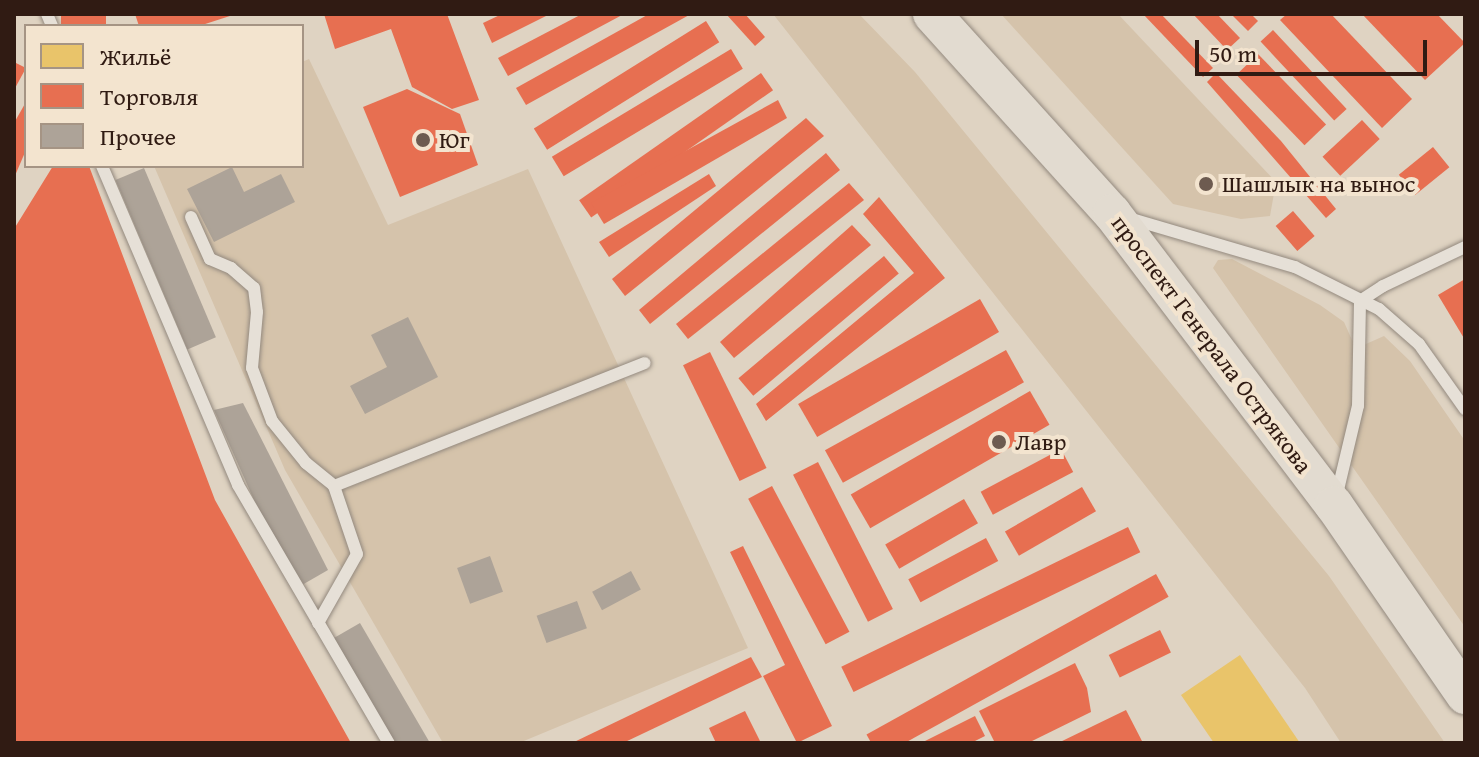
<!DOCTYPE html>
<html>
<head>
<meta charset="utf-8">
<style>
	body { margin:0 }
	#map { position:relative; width:1479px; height:757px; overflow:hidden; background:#dfd3c2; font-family:"Gentium Book Plus",serif }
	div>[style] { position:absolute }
	.green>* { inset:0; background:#d5c3ab }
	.homes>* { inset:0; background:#e9c46a }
	.shops>* { inset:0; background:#e76f51; transform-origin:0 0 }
	.building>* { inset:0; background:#ada398; transform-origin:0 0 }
	.roads { filter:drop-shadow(0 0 2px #93897e) drop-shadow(0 0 2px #93897e) }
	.service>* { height:12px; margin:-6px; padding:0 6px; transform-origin:6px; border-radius:6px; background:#e6e0d7 }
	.primary>* { height:38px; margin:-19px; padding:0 19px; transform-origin:19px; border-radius:19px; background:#e2dbd0 }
	.dots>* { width:22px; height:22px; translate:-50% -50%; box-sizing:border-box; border:4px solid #f3e4cf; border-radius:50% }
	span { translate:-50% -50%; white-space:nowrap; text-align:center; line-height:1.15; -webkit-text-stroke:8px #f3e4cf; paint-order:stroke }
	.poi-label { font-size:24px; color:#301b13 }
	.left { translate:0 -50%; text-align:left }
	.street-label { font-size:24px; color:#301b13 }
	.frame { position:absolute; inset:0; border:16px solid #301b13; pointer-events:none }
	.legend { position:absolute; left:24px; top:24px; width:280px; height:144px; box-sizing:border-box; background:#f3e4cf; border:2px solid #a59484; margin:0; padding:10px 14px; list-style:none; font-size:24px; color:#301b13 }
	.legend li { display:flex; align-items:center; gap:16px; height:40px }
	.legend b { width:40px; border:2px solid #a59484 }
	.scale { position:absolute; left:1195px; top:40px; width:232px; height:36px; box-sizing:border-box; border:4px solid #301b13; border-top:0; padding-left:10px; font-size:24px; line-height:28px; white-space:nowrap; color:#301b13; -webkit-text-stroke:6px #f3e4cf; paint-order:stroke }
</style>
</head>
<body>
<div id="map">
	<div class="green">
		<div style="clip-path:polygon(773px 14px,859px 14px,915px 72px,1329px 576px,1445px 743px,1341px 743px,1305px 688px)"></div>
		<div style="clip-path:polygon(1001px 14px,1118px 14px,1276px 182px,1270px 216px,1241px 219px,1173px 204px)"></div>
		<div style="clip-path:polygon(309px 59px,388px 225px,528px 169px,748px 648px,519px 743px,443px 743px,285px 470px,154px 166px,302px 166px,302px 62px)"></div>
		<div style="clip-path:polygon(1232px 259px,1320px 305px,1344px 322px,1352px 340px,1366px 344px,1384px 336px,1410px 361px,1465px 441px,1465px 627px,1213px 268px,1218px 260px)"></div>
	</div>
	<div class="homes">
		<div style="clip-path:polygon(1240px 655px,1300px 743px,1214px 743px,1181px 695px)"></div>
	</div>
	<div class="shops">
		<div style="left:61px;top:14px;width:45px;height:13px"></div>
		<div style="clip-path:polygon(135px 14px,233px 14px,233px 15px,199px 26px,139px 26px)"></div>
		<div style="clip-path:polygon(324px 14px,447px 14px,479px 100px,452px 109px,412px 87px,391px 29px,335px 49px)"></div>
		<div style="clip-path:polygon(502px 14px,550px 14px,492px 43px,483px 23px)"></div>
		<div style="clip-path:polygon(582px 14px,624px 14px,508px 76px,498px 58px)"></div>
		<div style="clip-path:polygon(649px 14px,691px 14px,526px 105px,516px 88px)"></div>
		<div style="clip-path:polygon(726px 14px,745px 14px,765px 37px,755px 46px)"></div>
		<div style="clip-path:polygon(1143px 14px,1161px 14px,1213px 68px,1203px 77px)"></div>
		<div style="clip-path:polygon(1193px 14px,1217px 14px,1240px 38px,1227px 50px)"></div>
		<div style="clip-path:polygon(1231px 14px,1251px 14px,1258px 21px,1248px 31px)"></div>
		<div style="clip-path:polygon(1287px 14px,1331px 14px,1412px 99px,1382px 128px,1280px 20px)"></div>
		<div style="clip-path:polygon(1362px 14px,1437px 14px,1465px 43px,1425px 80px)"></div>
		<div style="left:706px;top:21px;width:25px;height:203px;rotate:58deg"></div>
		<div style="left:1273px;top:30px;width:108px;height:17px;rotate:47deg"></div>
		<div style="left:731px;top:49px;width:23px;height:209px;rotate:59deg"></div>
		<div style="left:1258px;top:54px;width:98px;height:30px;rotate:46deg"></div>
		<div style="clip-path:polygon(14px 62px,26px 68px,14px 90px)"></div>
		<div style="left:761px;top:73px;width:21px;height:222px;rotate:55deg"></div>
		<div style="clip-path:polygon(1216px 73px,1281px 141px,1336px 209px,1326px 218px,1207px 82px)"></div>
		<div style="clip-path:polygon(407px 89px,460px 114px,478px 165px,400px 197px,363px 107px)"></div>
		<div style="clip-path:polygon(778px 100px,787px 118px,604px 224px,591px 203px)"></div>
		<div style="clip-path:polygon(26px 102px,26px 150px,14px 178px,14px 123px)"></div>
		<div style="clip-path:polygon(806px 118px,824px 136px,625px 296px,612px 279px)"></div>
		<div style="left:1362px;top:120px;width:26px;height:54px;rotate:47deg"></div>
		<div style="left:1433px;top:147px;width:26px;height:44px;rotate:51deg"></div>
		<div style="clip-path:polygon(826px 153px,840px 170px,650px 324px,639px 310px)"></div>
		<div style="clip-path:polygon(53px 166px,89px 166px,215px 500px,351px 743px,14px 743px,14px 229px)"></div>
		<div style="clip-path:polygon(709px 174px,716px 186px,609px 257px,599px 242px)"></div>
		<div style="clip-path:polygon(849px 183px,864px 200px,688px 339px,676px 324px)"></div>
		<div style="clip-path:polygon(879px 197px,945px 278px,766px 421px,756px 404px,914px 273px,863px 214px)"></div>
		<div style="left:1293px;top:211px;width:33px;height:23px;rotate:49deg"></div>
		<div style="clip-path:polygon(852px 225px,871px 245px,734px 358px,720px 342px)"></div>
		<div style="left:884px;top:256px;width:23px;height:190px;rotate:50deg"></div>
		<div style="clip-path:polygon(1465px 279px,1465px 340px,1438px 295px)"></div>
		<div style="left:980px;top:299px;width:38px;height:210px;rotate:60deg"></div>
		<div style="left:1006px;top:350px;width:37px;height:207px;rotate:61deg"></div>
		<div style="left:710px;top:352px;width:129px;height:30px;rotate:64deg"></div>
		<div style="left:1030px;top:391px;width:39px;height:207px;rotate:60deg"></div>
		<div style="left:1061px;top:449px;width:26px;height:91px;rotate:62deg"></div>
		<div style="left:818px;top:462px;width:165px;height:28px;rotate:63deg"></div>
		<div style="left:772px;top:486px;width:165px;height:27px;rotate:62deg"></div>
		<div style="left:1082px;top:487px;width:28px;height:89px;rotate:60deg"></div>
		<div style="left:964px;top:499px;width:28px;height:91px;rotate:60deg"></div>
		<div style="left:1128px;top:527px;width:28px;height:319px;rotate:64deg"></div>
		<div style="left:986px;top:538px;width:26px;height:88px;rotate:62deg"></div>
		<div style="clip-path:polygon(743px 546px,832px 726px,797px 743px,763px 676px,785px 665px,730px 552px)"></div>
		<div style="left:1156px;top:574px;width:26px;height:331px;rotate:61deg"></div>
		<div style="left:1160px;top:630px;width:25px;height:57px;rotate:64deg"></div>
		<div style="clip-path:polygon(751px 657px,762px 677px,623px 743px,572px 743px)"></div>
		<div style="clip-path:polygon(1075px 663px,1087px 688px,1091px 712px,1028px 743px,995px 743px,979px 711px)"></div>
		<div style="clip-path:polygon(1126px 710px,1143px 743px,1058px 743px)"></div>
		<div style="clip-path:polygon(745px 711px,761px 743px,716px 743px,709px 728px)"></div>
		<div style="clip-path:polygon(975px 716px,985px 736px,971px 743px,921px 743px)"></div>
	</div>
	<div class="building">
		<div style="clip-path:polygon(232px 167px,244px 192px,281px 174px,295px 202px,214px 242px,187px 189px)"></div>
		<div style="left:144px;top:168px;width:184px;height:31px;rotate:67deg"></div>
		<div style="clip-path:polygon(408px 317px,438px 377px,365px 414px,350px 386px,387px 367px,371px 335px)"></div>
		<div style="clip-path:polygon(243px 403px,328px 570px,302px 585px,254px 500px,214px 410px)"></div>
		<div style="left:490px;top:556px;width:38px;height:35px;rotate:70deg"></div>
		<div style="left:631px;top:571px;width:21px;height:44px;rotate:62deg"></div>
		<div style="left:577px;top:601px;width:29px;height:43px;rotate:70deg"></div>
		<div style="clip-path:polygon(360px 623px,430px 743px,394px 743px,334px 638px)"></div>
	</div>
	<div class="roads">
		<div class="service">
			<div style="left:47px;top:14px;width:13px;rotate:67deg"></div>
			<div style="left:102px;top:166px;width:347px;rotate:66.9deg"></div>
			<div style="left:238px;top:485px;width:299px;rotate:59.7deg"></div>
			<div style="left:191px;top:217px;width:46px;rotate:65.7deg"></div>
			<div style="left:210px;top:259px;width:23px;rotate:23deg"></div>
			<div style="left:231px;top:268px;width:30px;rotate:41deg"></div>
			<div style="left:254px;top:288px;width:24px;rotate:83deg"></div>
			<div style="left:257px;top:312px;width:56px;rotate:95.1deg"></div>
			<div style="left:252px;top:368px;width:57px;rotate:69.3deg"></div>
			<div style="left:272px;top:421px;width:54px;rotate:51deg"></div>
			<div style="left:306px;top:463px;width:36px;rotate:39deg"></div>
			<div style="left:1128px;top:218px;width:174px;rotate:16.4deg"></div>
			<div style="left:1295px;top:267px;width:94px;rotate:26.6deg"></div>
			<div style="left:1379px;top:309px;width:53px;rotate:41.2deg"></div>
			<div style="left:1419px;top:344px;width:80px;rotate:54.7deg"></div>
			<div style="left:1336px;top:498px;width:95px;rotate:-76.6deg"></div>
			<div style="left:1358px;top:406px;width:105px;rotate:-88.9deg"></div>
			<div style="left:1360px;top:301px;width:27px;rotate:-33deg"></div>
			<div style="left:1383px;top:286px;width:91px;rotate:-25.4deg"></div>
			<div style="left:318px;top:623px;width:79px;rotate:-60.5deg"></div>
			<div style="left:357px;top:554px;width:72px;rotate:-108.7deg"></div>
			<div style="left:334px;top:486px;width:334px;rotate:-21.6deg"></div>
		</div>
		<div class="primary">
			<div style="left:932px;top:14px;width:268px;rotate:47.9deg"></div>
			<div style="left:1112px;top:213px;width:367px;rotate:52.8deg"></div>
			<div style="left:1334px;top:505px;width:231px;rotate:55.4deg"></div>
		</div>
	</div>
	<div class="dots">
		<div style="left:423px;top:140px;background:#6d5b50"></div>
		<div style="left:1206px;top:184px;background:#6d5b50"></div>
		<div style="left:999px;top:442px;background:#6d5b50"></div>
	</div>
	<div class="poi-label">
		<span class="left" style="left:439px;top:140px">Юг</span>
		<span class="left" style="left:1222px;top:184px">Шашлык на вынос</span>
		<span class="left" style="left:1015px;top:442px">Лавр</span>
	</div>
	<div class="street-label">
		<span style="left:1212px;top:344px;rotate:53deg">проспект Генерала Острякова</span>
	</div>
	<div class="frame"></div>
	<ul class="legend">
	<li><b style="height:22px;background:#e9c46a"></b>Жильё</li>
	<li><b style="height:22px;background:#e76f51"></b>Торговля</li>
	<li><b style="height:22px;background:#ada398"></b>Прочее</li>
	</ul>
	<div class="scale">50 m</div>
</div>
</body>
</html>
